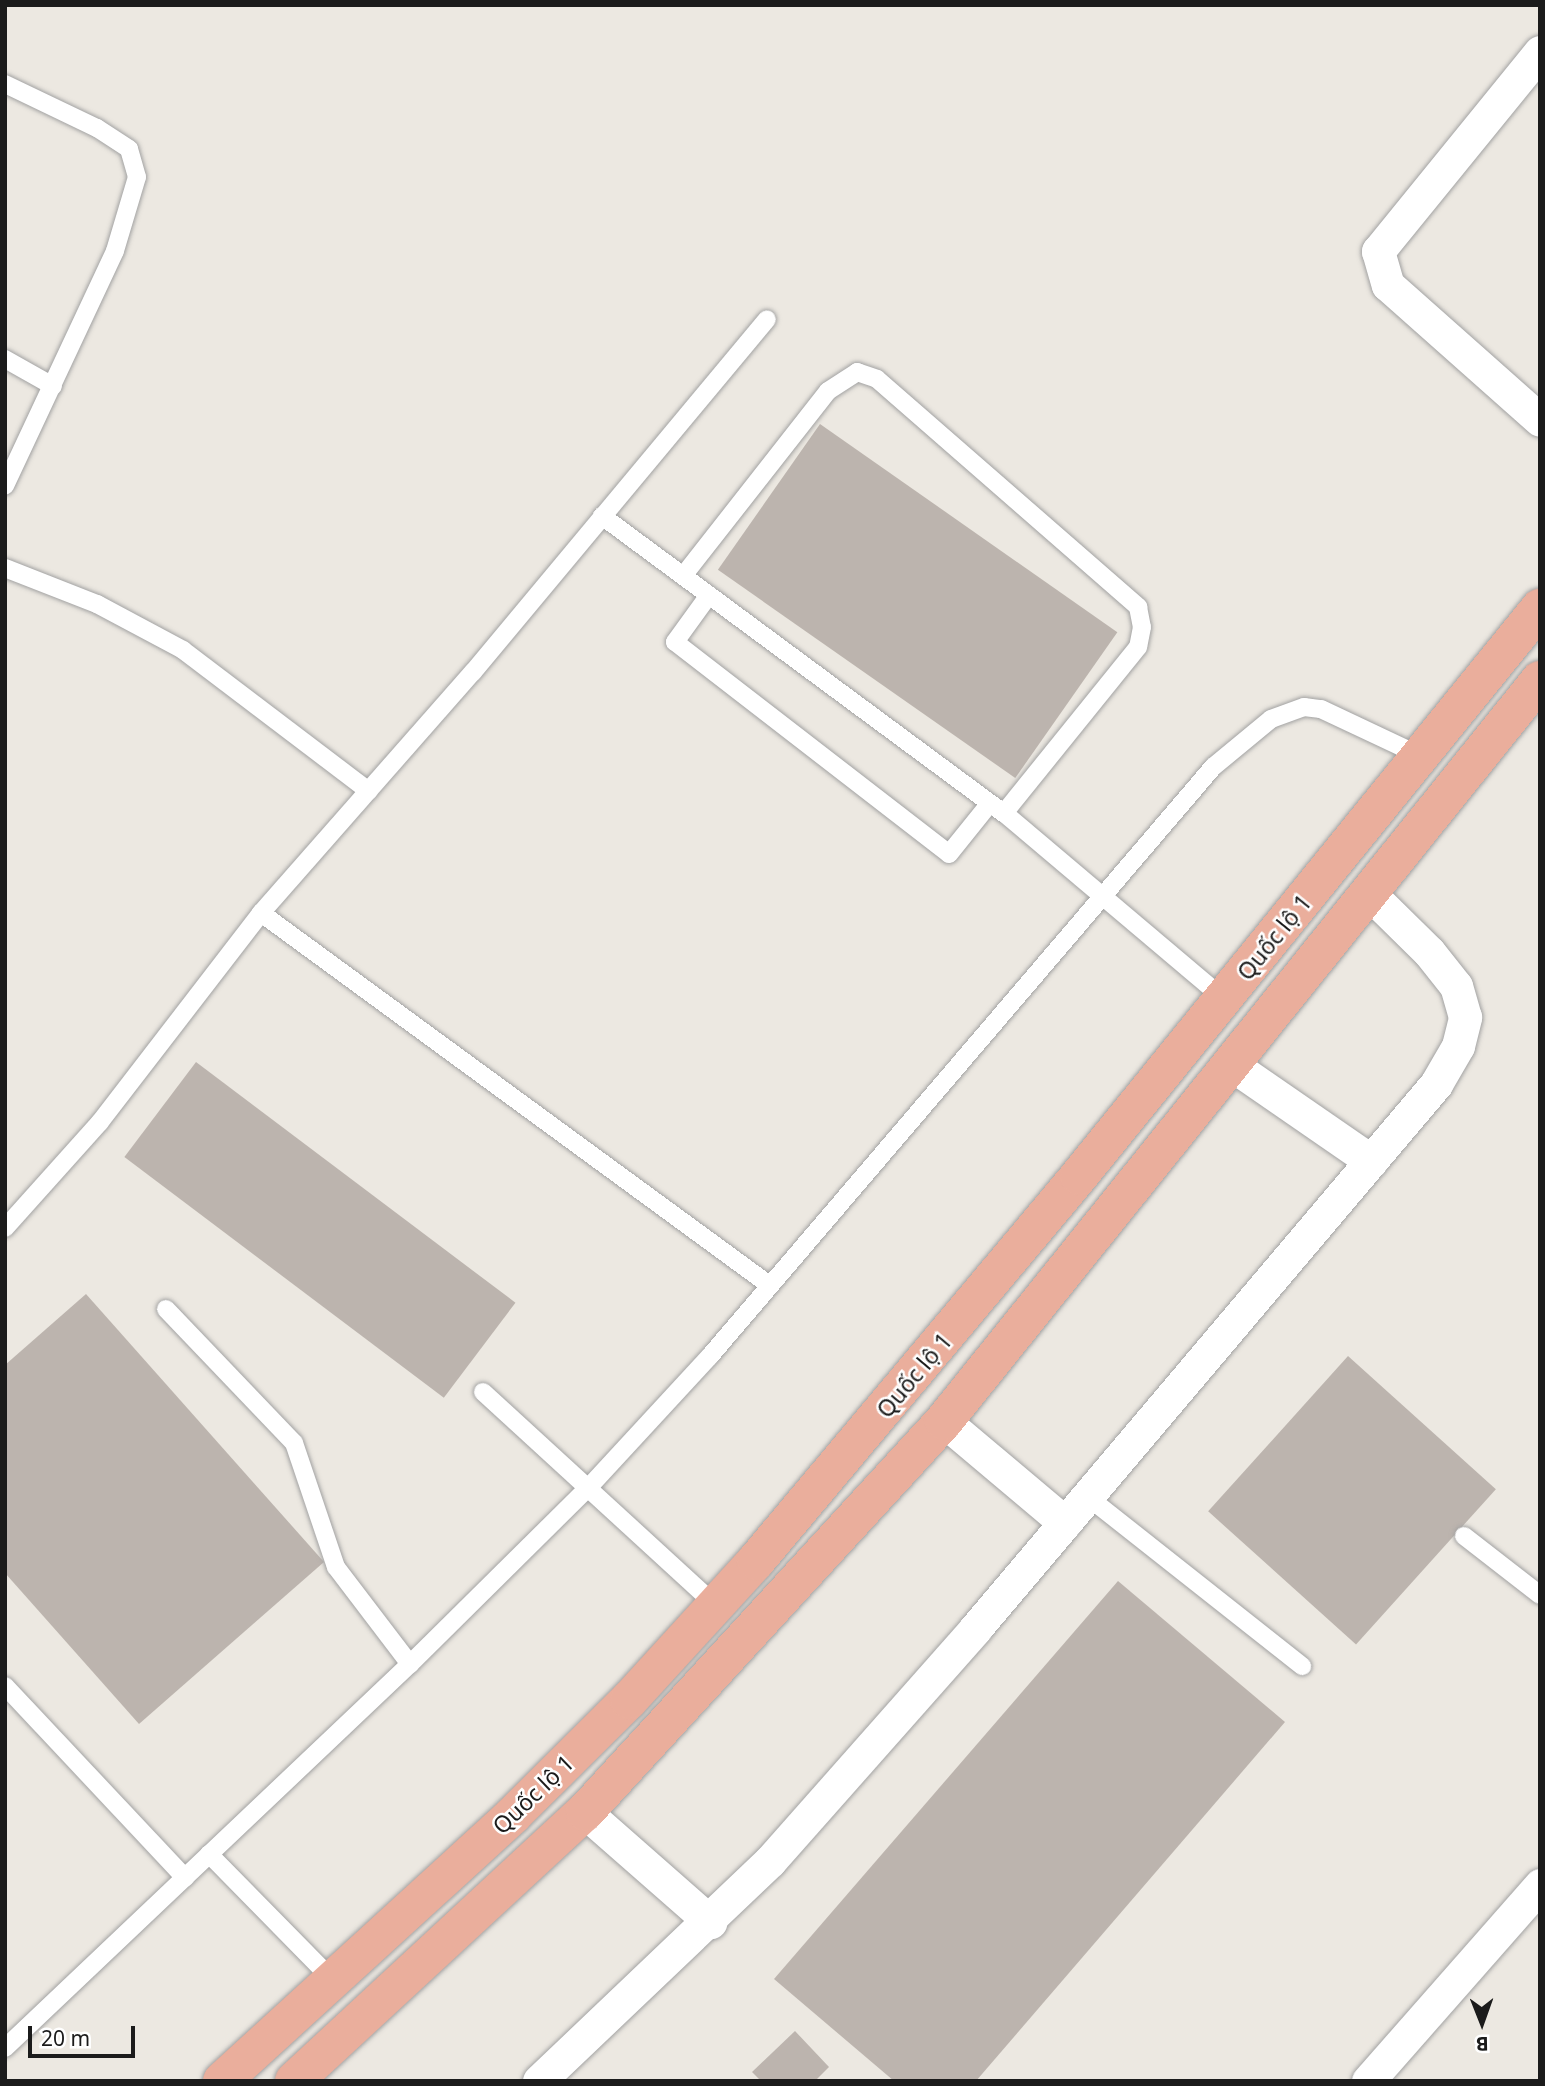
<!DOCTYPE html>
<html>
<head>
<meta charset="utf-8">
<style>
	body { margin:0 }
	#map { position:relative; width:1545px; height:2086px; overflow:hidden; background:#ece8e1; font-family:"Noto Sans",sans-serif }
	div>[style] { position:absolute }
	.building>* { inset:0; background:#bcb4ae; transform-origin:0 0 }
	.roads { filter:drop-shadow(0 0 2px #a2a2a2) drop-shadow(0 0 2px #a2a2a2) }
	.service>* { height:18px; margin:-9px; padding:0 9px; transform-origin:9px; border-radius:9px; background:#fff }
	.minor>* { height:33px; margin:-16.5px; padding:0 16.5px; transform-origin:16.5px; border-radius:16.5px; background:#fff }
	.trunk>* { height:38px; margin:-19px; padding:0 19px; transform-origin:19px; border-radius:19px; background:#eaae9c }
	span { translate:-50% -50%; white-space:nowrap; text-align:center; line-height:1.15; -webkit-text-stroke:5px #fff; paint-order:stroke }
	.street-label { font-size:23px; color:#1b1b1b }
	.frame { position:absolute; inset:0; border:7px solid #1b1b1b; pointer-events:none }
	.north { position:absolute; left:1447px; top:1988px; width:70px; height:70px; -webkit-text-stroke:5px #fff; paint-order:stroke; rotate:179deg; font-size:19px; font-weight:700; line-height:28px; text-align:center; color:#1b1b1b }
	.north::after { content:''; display:block; margin:auto; width:24px; height:32px; background:#1b1b1b; clip-path:polygon(50% 0,100% 100%,50% 72%,0 100%) }
	.scale { position:absolute; left:28px; top:2026px; width:107px; height:32px; box-sizing:border-box; border:4px solid #1b1b1b; border-top:0; padding-left:9px; font-size:21px; line-height:24px; white-space:nowrap; color:#1b1b1b; -webkit-text-stroke:5px #fff; paint-order:stroke }
</style>
</head>
<body>
<div id="map">
	<div class="building">
		<div style="left:820px;top:424px;width:363px;height:178px;rotate:35deg"></div>
		<div style="left:196px;top:1062px;width:400px;height:119px;rotate:37deg"></div>
		<div style="clip-path:polygon(86px 1294px,324px 1562px,139px 1724px,5px 1573px,5px 1365px)"></div>
		<div style="left:1348px;top:1356px;width:199px;height:209px;rotate:42deg"></div>
		<div style="clip-path:polygon(1118px 1581px,1285px 1722px,976px 2081px,894px 2081px,774px 1979px)"></div>
		<div style="clip-path:polygon(795px 2031px,829px 2067px,815px 2081px,761px 2081px,752px 2072px)"></div>
	</div>
	<div class="roads">
		<div class="service">
			<div style="left:5px;top:84px;width:102px;rotate:25.6deg"></div>
			<div style="left:97px;top:128px;width:38px;rotate:33deg"></div>
			<div style="left:129px;top:149px;width:29px;rotate:74deg"></div>
			<div style="left:137px;top:177px;width:77px;rotate:106.6deg"></div>
			<div style="left:115px;top:251px;width:259px;rotate:115.1deg"></div>
			<div style="left:5px;top:359px;width:55px;rotate:29.4deg"></div>
			<div style="left:602px;top:516px;width:500px;rotate:36.5deg"></div>
			<div style="left:1004px;top:813px;width:288px;rotate:40.2deg"></div>
			<div style="left:5px;top:568px;width:99px;rotate:21.4deg"></div>
			<div style="left:97px;top:604px;width:98px;rotate:28.1deg"></div>
			<div style="left:183px;top:650px;width:233px;rotate:37.2deg"></div>
			<div style="left:683px;top:576px;width:235px;rotate:-51.9deg"></div>
			<div style="left:828px;top:391px;width:35px;rotate:-33deg"></div>
			<div style="left:857px;top:372px;width:21px;rotate:19deg"></div>
			<div style="left:877px;top:379px;width:347px;rotate:41.1deg"></div>
			<div style="left:1138px;top:607px;width:20px;rotate:79deg"></div>
			<div style="left:1142px;top:627px;width:20px;rotate:101deg"></div>
			<div style="left:1138px;top:647px;width:213px;rotate:128.9deg"></div>
			<div style="left:709px;top:595px;width:58px;rotate:125.9deg"></div>
			<div style="left:675px;top:642px;width:346px;rotate:37.7deg"></div>
			<div style="left:949px;top:854px;width:65px;rotate:-51.2deg"></div>
			<div style="left:261px;top:913px;width:628px;rotate:36.2deg"></div>
			<div style="left:5px;top:1228px;width:142px;rotate:-48.1deg"></div>
			<div style="left:100px;top:1122px;width:264px;rotate:-52.4deg"></div>
			<div style="left:261px;top:913px;width:321px;rotate:-48.7deg"></div>
			<div style="left:473px;top:672px;width:459px;rotate:-50.2deg"></div>
			<div style="left:166px;top:1309px;width:185px;rotate:46.3deg"></div>
			<div style="left:294px;top:1443px;width:131px;rotate:71.3deg"></div>
			<div style="left:336px;top:1567px;width:122px;rotate:52.7deg"></div>
			<div style="left:483px;top:1392px;width:314px;rotate:42.5deg"></div>
			<div style="left:1088px;top:1497px;width:273px;rotate:38.3deg"></div>
			<div style="left:1464px;top:1536px;width:96px;rotate:37.8deg"></div>
			<div style="left:5px;top:1686px;width:263px;rotate:46.8deg"></div>
			<div style="left:209px;top:1854px;width:175px;rotate:45.5deg"></div>
			<div style="left:5px;top:2048px;width:558px;rotate:-43.48deg"></div>
			<div style="left:410px;top:1664px;width:252px;rotate:-44.7deg"></div>
			<div style="left:589px;top:1487px;width:178px;rotate:-47.3deg"></div>
			<div style="left:710px;top:1356px;width:775px;rotate:-49.5deg"></div>
			<div style="left:1213px;top:767px;width:75px;rotate:-39.6deg"></div>
			<div style="left:1271px;top:719px;width:35px;rotate:-20deg"></div>
			<div style="left:1304px;top:707px;width:17px;rotate:7deg"></div>
			<div style="left:1321px;top:709px;width:110px;rotate:25.2deg"></div>
		</div>
		<div class="minor">
			<div style="left:1540px;top:52px;width:257px;rotate:129.1deg"></div>
			<div style="left:1378px;top:251px;width:35px;rotate:74deg"></div>
			<div style="left:1388px;top:285px;width:203px;rotate:41.6deg"></div>
			<div style="left:1232px;top:1065px;width:169px;rotate:34.6deg"></div>
			<div style="left:944px;top:1421px;width:158px;rotate:40.1deg"></div>
			<div style="left:585px;top:1812px;width:167px;rotate:41.3deg"></div>
			<div style="left:539px;top:2081px;width:319px;rotate:-43.6deg"></div>
			<div style="left:770px;top:1861px;width:310px;rotate:-48.5deg"></div>
			<div style="left:975px;top:1629px;width:714px;rotate:-49.77deg"></div>
			<div style="left:1436px;top:1084px;width:44px;rotate:-59.9deg"></div>
			<div style="left:1458px;top:1046px;width:30px;rotate:-76deg"></div>
			<div style="left:1465px;top:1017px;width:32px;rotate:-106deg"></div>
			<div style="left:1456px;top:986px;width:43px;rotate:-128.5deg"></div>
			<div style="left:1429px;top:952px;width:83px;rotate:-135.5deg"></div>
			<div style="left:1368px;top:2081px;width:261px;rotate:-48.7deg"></div>
		</div>
		<div class="trunk">
			<div style="left:222px;top:2081px;width:394px;rotate:-42.4deg"></div>
			<div style="left:513px;top:1815px;width:163px;rotate:-44.8deg"></div>
			<div style="left:629px;top:1700px;width:188px;rotate:-47.6deg"></div>
			<div style="left:756px;top:1561px;width:503px;rotate:-50deg"></div>
			<div style="left:1079px;top:1176px;width:732px;rotate:-50.94deg"></div>
			<div style="left:294px;top:2081px;width:396px;rotate:-42.8deg"></div>
			<div style="left:585px;top:1812px;width:531px;rotate:-47.44deg"></div>
			<div style="left:944px;top:1421px;width:951px;rotate:-51.19deg"></div>
		</div>
	</div>
	<div class="street-label">
		<span style="left:1274px;top:937px;rotate:-51deg">Quốc lộ 1</span>
		<span style="left:914px;top:1375px;rotate:-50deg">Quốc lộ 1</span>
		<span style="left:533px;top:1794px;rotate:-44deg">Quốc lộ 1</span>
	</div>
	<div class="frame"></div>
	<div class="north">B</div>
	<div class="scale">20 m</div>
</div>
</body>
</html>
